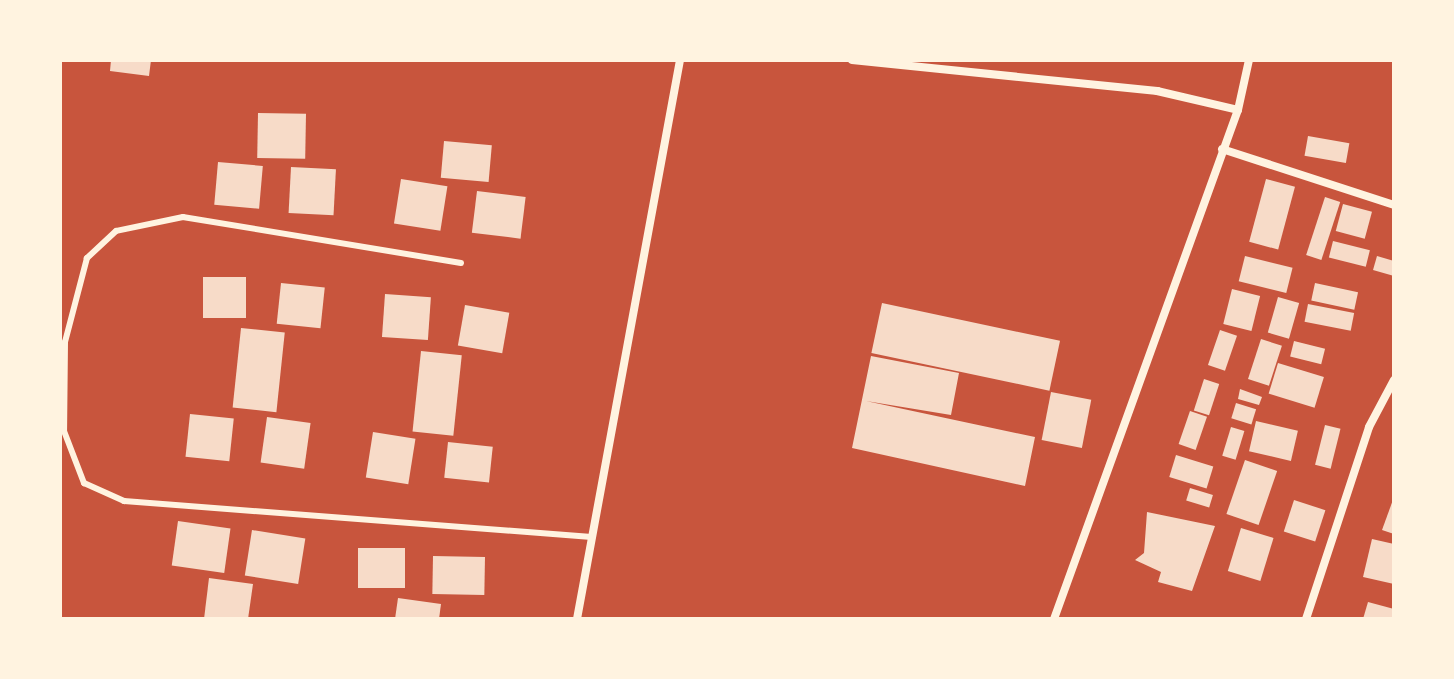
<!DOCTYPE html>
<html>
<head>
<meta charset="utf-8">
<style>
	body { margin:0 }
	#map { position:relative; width:1454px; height:679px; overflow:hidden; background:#c8553d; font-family:Arial,sans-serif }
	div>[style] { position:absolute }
	.building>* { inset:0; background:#f7dbc8; transform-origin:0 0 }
	.service>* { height:6px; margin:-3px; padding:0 3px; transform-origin:3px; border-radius:3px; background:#fff3e0 }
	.minor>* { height:8px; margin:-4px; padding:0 4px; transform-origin:4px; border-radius:4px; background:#fff3e0 }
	span { translate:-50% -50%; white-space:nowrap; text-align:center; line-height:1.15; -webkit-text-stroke:6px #fff3e0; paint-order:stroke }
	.frame { position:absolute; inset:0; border:62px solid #fff3e0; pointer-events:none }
</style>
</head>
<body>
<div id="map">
	<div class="building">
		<div style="clip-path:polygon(111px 60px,151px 60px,149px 76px,110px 71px)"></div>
		<div style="left:258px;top:113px;width:48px;height:45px;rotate:1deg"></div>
		<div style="left:1308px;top:136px;width:42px;height:20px;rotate:10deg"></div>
		<div style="left:444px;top:141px;width:48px;height:37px;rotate:5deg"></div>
		<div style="left:218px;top:162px;width:45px;height:43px;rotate:5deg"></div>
		<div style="left:291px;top:167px;width:45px;height:46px;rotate:3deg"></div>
		<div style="left:401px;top:179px;width:47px;height:45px;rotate:9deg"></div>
		<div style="left:1266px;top:179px;width:30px;height:65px;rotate:15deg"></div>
		<div style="left:477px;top:191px;width:49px;height:42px;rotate:7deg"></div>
		<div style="left:1325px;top:197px;width:16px;height:61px;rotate:18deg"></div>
		<div style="left:1343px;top:204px;width:30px;height:28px;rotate:15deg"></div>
		<div style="left:1333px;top:241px;width:38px;height:17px;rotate:14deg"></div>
		<div style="left:1245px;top:256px;width:49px;height:26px;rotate:14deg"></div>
		<div style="clip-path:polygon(1377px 256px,1394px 261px,1394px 276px,1373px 270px)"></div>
		<div style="left:203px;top:277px;width:43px;height:41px"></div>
		<div style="left:281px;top:283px;width:44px;height:41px;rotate:6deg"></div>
		<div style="left:1315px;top:283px;width:44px;height:18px;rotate:12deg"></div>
		<div style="left:1232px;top:289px;width:29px;height:36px;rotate:14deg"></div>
		<div style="left:385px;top:294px;width:46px;height:43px;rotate:4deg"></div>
		<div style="left:1278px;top:297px;width:22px;height:37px;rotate:16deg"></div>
		<div style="left:882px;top:303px;width:182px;height:51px;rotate:12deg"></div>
		<div style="left:1308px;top:304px;width:47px;height:18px;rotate:11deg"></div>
		<div style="left:465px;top:305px;width:45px;height:41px;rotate:10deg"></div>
		<div style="left:241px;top:328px;width:44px;height:80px;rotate:6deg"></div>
		<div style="left:1220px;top:330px;width:18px;height:37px;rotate:19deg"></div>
		<div style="left:1261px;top:339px;width:22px;height:42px;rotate:18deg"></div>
		<div style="left:1294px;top:341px;width:32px;height:16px;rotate:14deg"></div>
		<div style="left:421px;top:351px;width:41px;height:81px;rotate:6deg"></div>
		<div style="clip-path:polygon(871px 356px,959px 373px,951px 415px,866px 401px,1035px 437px,1025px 486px,852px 448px)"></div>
		<div style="left:1278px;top:363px;width:48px;height:32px;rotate:17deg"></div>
		<div style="left:1204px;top:379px;width:16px;height:33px;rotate:18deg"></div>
		<div style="clip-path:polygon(1240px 389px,1262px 397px,1259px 405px,1238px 399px)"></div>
		<div style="left:1051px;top:392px;width:41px;height:49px;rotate:11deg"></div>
		<div style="left:1236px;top:403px;width:21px;height:16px;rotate:17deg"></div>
		<div style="left:1190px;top:411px;width:18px;height:35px;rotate:19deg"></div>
		<div style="left:190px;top:414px;width:44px;height:43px;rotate:6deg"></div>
		<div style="left:267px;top:417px;width:44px;height:46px;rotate:8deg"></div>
		<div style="left:1256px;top:421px;width:43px;height:31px;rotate:13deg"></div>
		<div style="left:1325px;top:425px;width:16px;height:41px;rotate:14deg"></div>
		<div style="left:1231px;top:427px;width:14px;height:30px;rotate:17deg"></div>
		<div style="left:373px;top:432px;width:43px;height:46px;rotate:9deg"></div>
		<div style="left:448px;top:442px;width:45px;height:36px;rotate:6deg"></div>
		<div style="left:1176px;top:455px;width:39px;height:23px;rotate:17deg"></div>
		<div style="left:1245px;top:460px;width:34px;height:57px;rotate:19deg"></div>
		<div style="left:1190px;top:488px;width:24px;height:13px;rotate:17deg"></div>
		<div style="clip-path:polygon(1394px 497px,1394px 534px,1382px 530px)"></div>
		<div style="left:1294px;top:500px;width:33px;height:33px;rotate:18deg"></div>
		<div style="clip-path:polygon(1147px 512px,1215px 526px,1192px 591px,1158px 582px,1161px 572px,1135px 560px,1144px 553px)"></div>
		<div style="left:178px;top:521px;width:53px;height:45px;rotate:8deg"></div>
		<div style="left:1241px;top:528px;width:34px;height:45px;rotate:17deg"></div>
		<div style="left:252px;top:530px;width:54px;height:46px;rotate:9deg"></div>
		<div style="clip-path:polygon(1372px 539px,1394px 544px,1394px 584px,1363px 577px)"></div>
		<div style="left:358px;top:548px;width:47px;height:40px"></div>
		<div style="left:433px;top:556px;width:52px;height:38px;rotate:1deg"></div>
		<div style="clip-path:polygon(209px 578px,253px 584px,248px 619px,204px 619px)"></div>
		<div style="clip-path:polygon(398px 598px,441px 604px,439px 619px,395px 619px)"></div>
		<div style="clip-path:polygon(1368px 602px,1394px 609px,1394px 619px,1363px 619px)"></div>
	</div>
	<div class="service">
		<div style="left:461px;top:263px;width:282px;rotate:-170.6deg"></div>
		<div style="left:183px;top:217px;width:68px;rotate:168.2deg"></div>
		<div style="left:116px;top:231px;width:40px;rotate:137deg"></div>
		<div style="left:87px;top:258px;width:87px;rotate:104.7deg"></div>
		<div style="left:65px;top:342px;width:89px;rotate:90.6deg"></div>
		<div style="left:64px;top:431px;width:56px;rotate:69deg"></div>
		<div style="left:84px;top:483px;width:44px;rotate:24.2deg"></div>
		<div style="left:124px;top:501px;width:469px;rotate:4.4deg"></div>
	</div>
	<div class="minor">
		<div style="left:852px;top:60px;width:307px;rotate:5.8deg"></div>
		<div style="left:1157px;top:91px;width:83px;rotate:13.2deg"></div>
		<div style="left:1222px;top:149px;width:181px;rotate:18deg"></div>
		<div style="left:577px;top:619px;width:568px;rotate:-79.56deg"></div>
		<div style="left:1054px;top:619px;width:541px;rotate:-70.13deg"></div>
		<div style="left:1238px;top:110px;width:51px;rotate:-77.6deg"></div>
		<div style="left:1306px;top:619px;width:202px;rotate:-71.8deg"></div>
		<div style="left:1369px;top:427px;width:53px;rotate:-62deg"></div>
	</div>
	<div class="frame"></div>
</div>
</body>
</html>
